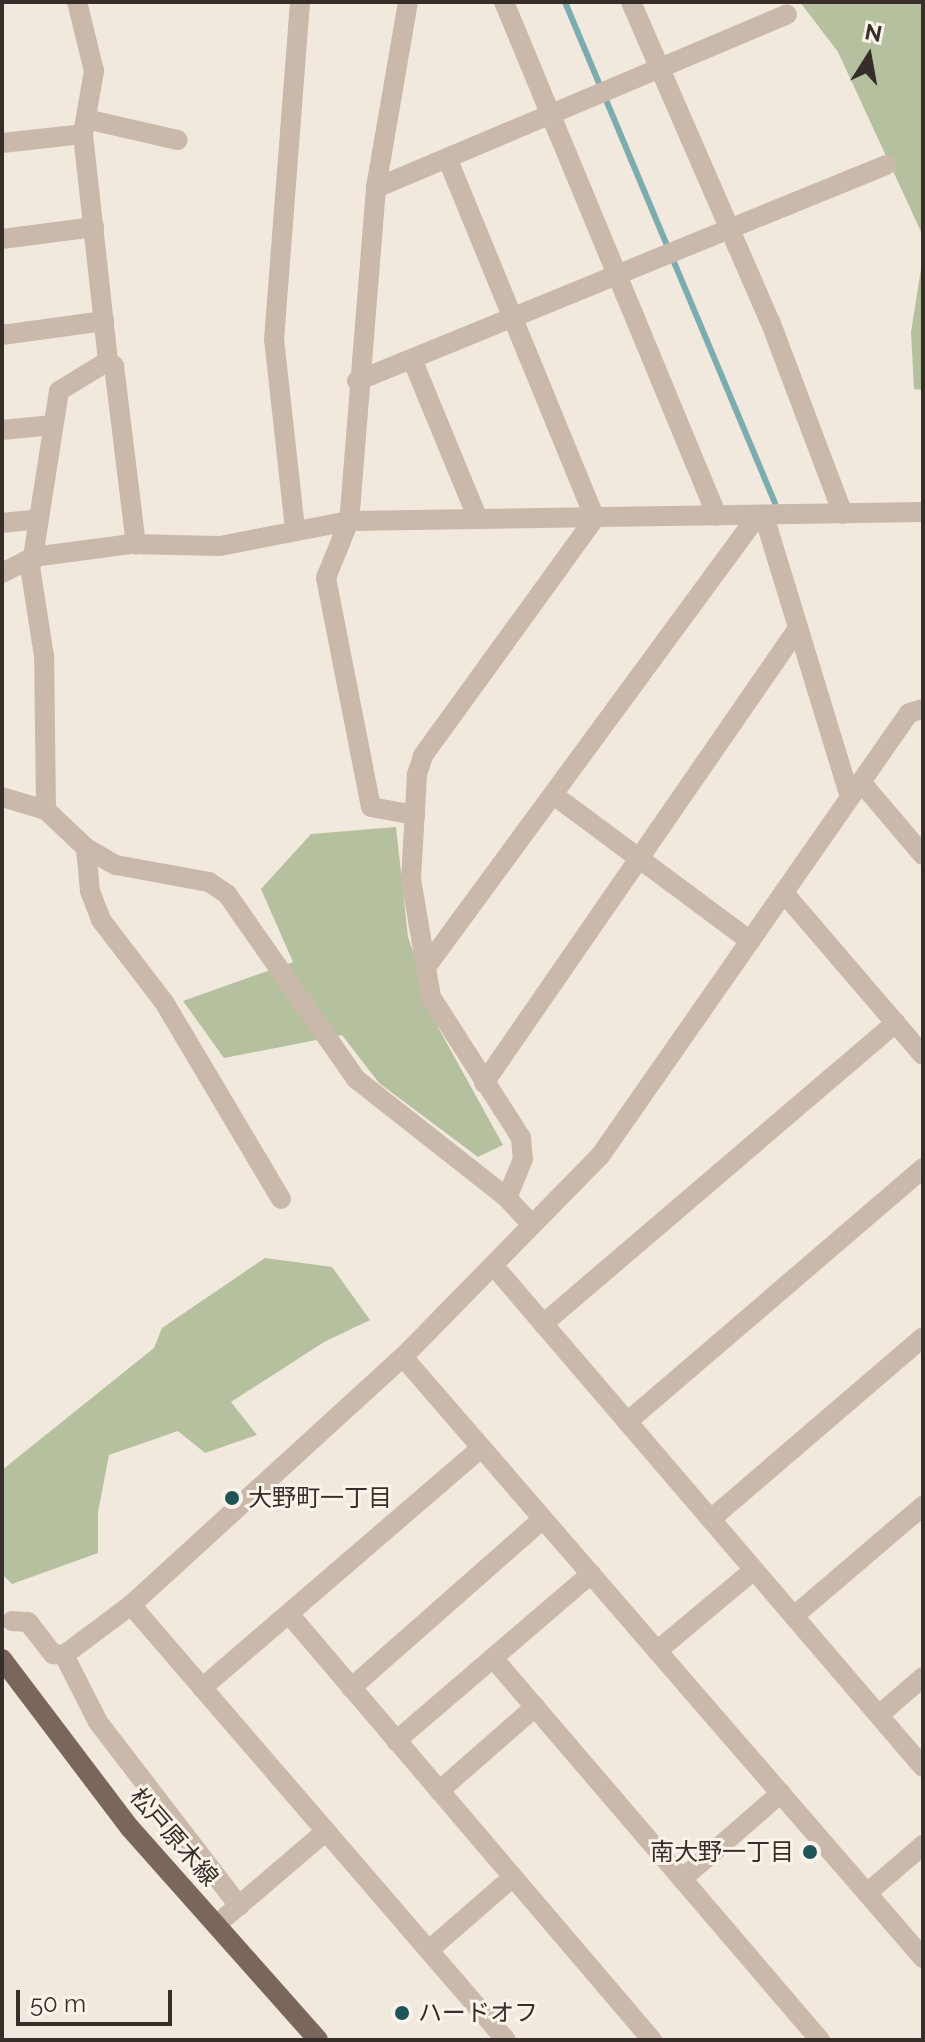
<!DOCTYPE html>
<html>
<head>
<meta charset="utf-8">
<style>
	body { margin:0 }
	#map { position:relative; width:925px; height:2042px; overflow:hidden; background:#f2e9de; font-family:Raleway,"Noto Sans JP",sans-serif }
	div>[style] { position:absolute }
	.green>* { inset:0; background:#b5c19e }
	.stream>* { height:6px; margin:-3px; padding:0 3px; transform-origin:3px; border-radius:3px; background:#7dacaf }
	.minor>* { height:20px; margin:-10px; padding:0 10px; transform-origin:10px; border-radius:10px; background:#cab9aa }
	.major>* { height:20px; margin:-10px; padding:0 10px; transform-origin:10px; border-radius:10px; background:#7a665b }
	.dots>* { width:22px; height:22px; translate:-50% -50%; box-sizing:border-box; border:4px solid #faf3ea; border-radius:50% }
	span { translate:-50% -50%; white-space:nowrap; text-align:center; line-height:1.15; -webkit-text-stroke:6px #faf3ea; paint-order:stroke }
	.poi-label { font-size:24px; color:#382e29 }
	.left { translate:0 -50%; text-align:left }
	.right { translate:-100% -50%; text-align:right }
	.street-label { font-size:24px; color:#382e29 }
	.frame { position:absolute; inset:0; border:4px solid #382e29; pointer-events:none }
	.north { position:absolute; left:829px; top:16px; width:80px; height:80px; -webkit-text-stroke:6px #faf3ea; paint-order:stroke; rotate:11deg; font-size:22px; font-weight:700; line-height:32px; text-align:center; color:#382e29 }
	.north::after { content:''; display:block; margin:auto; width:28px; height:36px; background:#382e29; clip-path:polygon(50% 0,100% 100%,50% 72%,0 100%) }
	.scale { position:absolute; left:16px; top:1990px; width:156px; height:36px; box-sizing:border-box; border:4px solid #382e29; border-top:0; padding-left:10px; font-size:24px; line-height:28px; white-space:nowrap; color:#382e29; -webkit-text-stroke:6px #faf3ea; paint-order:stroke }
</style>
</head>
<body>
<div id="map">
	<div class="green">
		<div style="clip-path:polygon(800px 2px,921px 2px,923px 236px,838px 52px)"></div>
		<div style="clip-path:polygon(923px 256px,923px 390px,914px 389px,911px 332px)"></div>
		<div style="clip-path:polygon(396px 827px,408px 937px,439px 1029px,503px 1145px,478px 1157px,379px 1083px,342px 1035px,224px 1058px,183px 1001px,293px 962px,261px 889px,311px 834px)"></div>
		<div style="clip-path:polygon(265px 1258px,332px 1267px,370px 1320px,324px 1342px,231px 1402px,257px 1435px,205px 1453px,178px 1431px,109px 1455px,98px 1512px,98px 1553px,12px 1584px,2px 1574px,2px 1470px,154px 1348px,162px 1328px)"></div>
	</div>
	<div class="stream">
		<div style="left:565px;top:2px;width:543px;rotate:67.26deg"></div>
	</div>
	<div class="minor">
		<div style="left:408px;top:2px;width:189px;rotate:99.8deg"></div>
		<div style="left:376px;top:188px;width:334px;rotate:94.6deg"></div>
		<div style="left:349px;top:521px;width:61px;rotate:112deg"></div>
		<div style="left:326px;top:578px;width:233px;rotate:78.9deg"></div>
		<div style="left:371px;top:807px;width:45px;rotate:10.3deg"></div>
		<div style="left:504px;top:2px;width:556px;rotate:67.49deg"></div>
		<div style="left:631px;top:2px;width:348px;rotate:66.5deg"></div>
		<div style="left:770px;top:321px;width:206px;rotate:69.3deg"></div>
		<div style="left:86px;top:119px;width:94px;rotate:12.9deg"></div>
		<div style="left:2px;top:143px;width:81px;rotate:-6.3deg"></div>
		<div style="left:448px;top:160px;width:387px;rotate:67.7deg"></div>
		<div style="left:595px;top:518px;width:294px;rotate:125.9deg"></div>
		<div style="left:423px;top:756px;width:20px;rotate:108deg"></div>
		<div style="left:417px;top:775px;width:104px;rotate:93.3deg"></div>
		<div style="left:411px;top:879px;width:120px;rotate:80.4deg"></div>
		<div style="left:431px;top:997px;width:167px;rotate:57.4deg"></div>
		<div style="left:521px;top:1138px;width:21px;rotate:85deg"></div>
		<div style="left:523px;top:1159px;width:42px;rotate:112.3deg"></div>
		<div style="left:376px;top:188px;width:446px;rotate:-22.9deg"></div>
		<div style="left:2px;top:239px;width:93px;rotate:-7.4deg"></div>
		<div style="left:2px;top:335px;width:103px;rotate:-7.8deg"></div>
		<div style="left:412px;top:359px;width:173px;rotate:67.6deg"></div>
		<div style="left:108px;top:361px;width:8px;rotate:40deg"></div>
		<div style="left:114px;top:366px;width:180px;rotate:83deg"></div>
		<div style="left:357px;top:381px;width:571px;rotate:-22.21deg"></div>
		<div style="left:2px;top:430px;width:51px;rotate:-5.6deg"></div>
		<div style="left:764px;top:516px;width:294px;rotate:73deg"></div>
		<div style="left:2px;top:523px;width:37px;rotate:-6deg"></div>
		<div style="left:295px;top:529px;width:190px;rotate:-96.3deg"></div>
		<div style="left:274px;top:340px;width:339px;rotate:-85.6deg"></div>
		<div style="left:2px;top:573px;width:35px;rotate:-27deg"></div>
		<div style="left:33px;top:557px;width:168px;rotate:-81.1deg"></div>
		<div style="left:59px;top:391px;width:57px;rotate:-31.5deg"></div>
		<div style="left:108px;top:361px;width:228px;rotate:-96.3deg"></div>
		<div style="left:83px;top:134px;width:64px;rotate:-80.1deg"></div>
		<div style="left:94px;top:71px;width:71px;rotate:-103.8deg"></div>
		<div style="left:861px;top:782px;width:96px;rotate:49.7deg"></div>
		<div style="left:555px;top:796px;width:243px;rotate:36.6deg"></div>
		<div style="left:2px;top:797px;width:46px;rotate:16.5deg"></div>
		<div style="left:46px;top:810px;width:55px;rotate:43.5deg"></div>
		<div style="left:86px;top:848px;width:34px;rotate:30deg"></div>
		<div style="left:116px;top:865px;width:95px;rotate:10.4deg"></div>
		<div style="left:209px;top:882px;width:22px;rotate:34deg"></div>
		<div style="left:227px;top:894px;width:226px;rotate:55.1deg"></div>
		<div style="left:356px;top:1079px;width:192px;rotate:38.2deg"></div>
		<div style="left:507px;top:1198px;width:35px;rotate:47deg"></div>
		<div style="left:46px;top:810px;width:154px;rotate:-90.7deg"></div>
		<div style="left:44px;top:656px;width:90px;rotate:-98.9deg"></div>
		<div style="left:30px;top:567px;width:10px;rotate:-73deg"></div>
		<div style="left:33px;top:557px;width:98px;rotate:-7.6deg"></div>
		<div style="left:130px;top:544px;width:90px;rotate:1.3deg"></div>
		<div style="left:220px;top:546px;width:131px;rotate:-11deg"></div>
		<div style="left:349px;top:521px;width:574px;rotate:-0.9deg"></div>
		<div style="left:86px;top:848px;width:43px;rotate:84.7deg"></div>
		<div style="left:90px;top:891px;width:31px;rotate:69deg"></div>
		<div style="left:101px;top:920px;width:103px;rotate:52.5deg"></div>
		<div style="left:164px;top:1002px;width:229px;rotate:59.3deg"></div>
		<div style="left:784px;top:893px;width:213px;rotate:49.4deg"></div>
		<div style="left:429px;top:963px;width:556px;rotate:-53.71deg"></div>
		<div style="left:484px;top:1083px;width:549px;rotate:-55.38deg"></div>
		<div style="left:493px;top:1265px;width:661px;rotate:49.42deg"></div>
		<div style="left:543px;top:1324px;width:464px;rotate:-40.5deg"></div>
		<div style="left:403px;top:1357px;width:795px;rotate:49.13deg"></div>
		<div style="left:627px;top:1422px;width:390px;rotate:-40.6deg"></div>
		<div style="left:711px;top:1519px;width:279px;rotate:-40.6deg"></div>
		<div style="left:131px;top:1605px;width:574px;rotate:49.24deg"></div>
		<div style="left:289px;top:1614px;width:560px;rotate:49.57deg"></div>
		<div style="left:794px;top:1616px;width:170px;rotate:-40.5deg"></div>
		<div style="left:12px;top:1621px;width:16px;rotate:4deg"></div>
		<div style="left:28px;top:1622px;width:41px;rotate:52deg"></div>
		<div style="left:53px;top:1654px;width:11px;rotate:5deg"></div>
		<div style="left:64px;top:1655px;width:84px;rotate:-36.7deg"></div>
		<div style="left:131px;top:1605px;width:368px;rotate:-42.4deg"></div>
		<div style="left:403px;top:1357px;width:281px;rotate:-45.6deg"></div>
		<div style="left:600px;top:1156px;width:540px;rotate:-55.1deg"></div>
		<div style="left:909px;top:713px;width:15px;rotate:-16deg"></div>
		<div style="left:657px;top:1651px;width:126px;rotate:-39.9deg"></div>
		<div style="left:64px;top:1655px;width:75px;rotate:63.1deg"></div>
		<div style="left:98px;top:1722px;width:232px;rotate:52.5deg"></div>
		<div style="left:493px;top:1658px;width:503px;rotate:49.44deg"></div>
		<div style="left:202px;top:1688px;width:368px;rotate:-40.7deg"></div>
		<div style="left:351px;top:1688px;width:256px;rotate:-41.4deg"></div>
		<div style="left:879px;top:1715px;width:58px;rotate:-40.8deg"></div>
		<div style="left:396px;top:1741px;width:257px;rotate:-40.6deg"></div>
		<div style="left:439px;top:1791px;width:128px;rotate:-41.2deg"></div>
		<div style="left:682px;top:1879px;width:131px;rotate:-41deg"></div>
		<div style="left:867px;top:1893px;width:74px;rotate:-40.6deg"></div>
		<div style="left:216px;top:1925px;width:143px;rotate:-40.5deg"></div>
		<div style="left:429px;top:1950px;width:111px;rotate:-41deg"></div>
	</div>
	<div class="major">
		<div style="left:2px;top:1659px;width:212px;rotate:52.9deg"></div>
		<div style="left:130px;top:1828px;width:283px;rotate:48.4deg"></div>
	</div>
	<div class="dots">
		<div style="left:232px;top:1498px;background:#1f5459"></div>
		<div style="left:810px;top:1852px;background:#1f5459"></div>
		<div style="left:402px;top:2013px;background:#1f5459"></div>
	</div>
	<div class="poi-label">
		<span class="left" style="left:248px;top:1498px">大野町一丁目</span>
		<span class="right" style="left:794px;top:1852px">南大野一丁目</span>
		<span class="left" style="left:418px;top:2013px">ハードオフ</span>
	</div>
	<div class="street-label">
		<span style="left:174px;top:1837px;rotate:49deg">松戸原木線</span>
	</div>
	<div class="frame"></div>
	<div class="north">N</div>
	<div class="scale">50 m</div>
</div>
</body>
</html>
